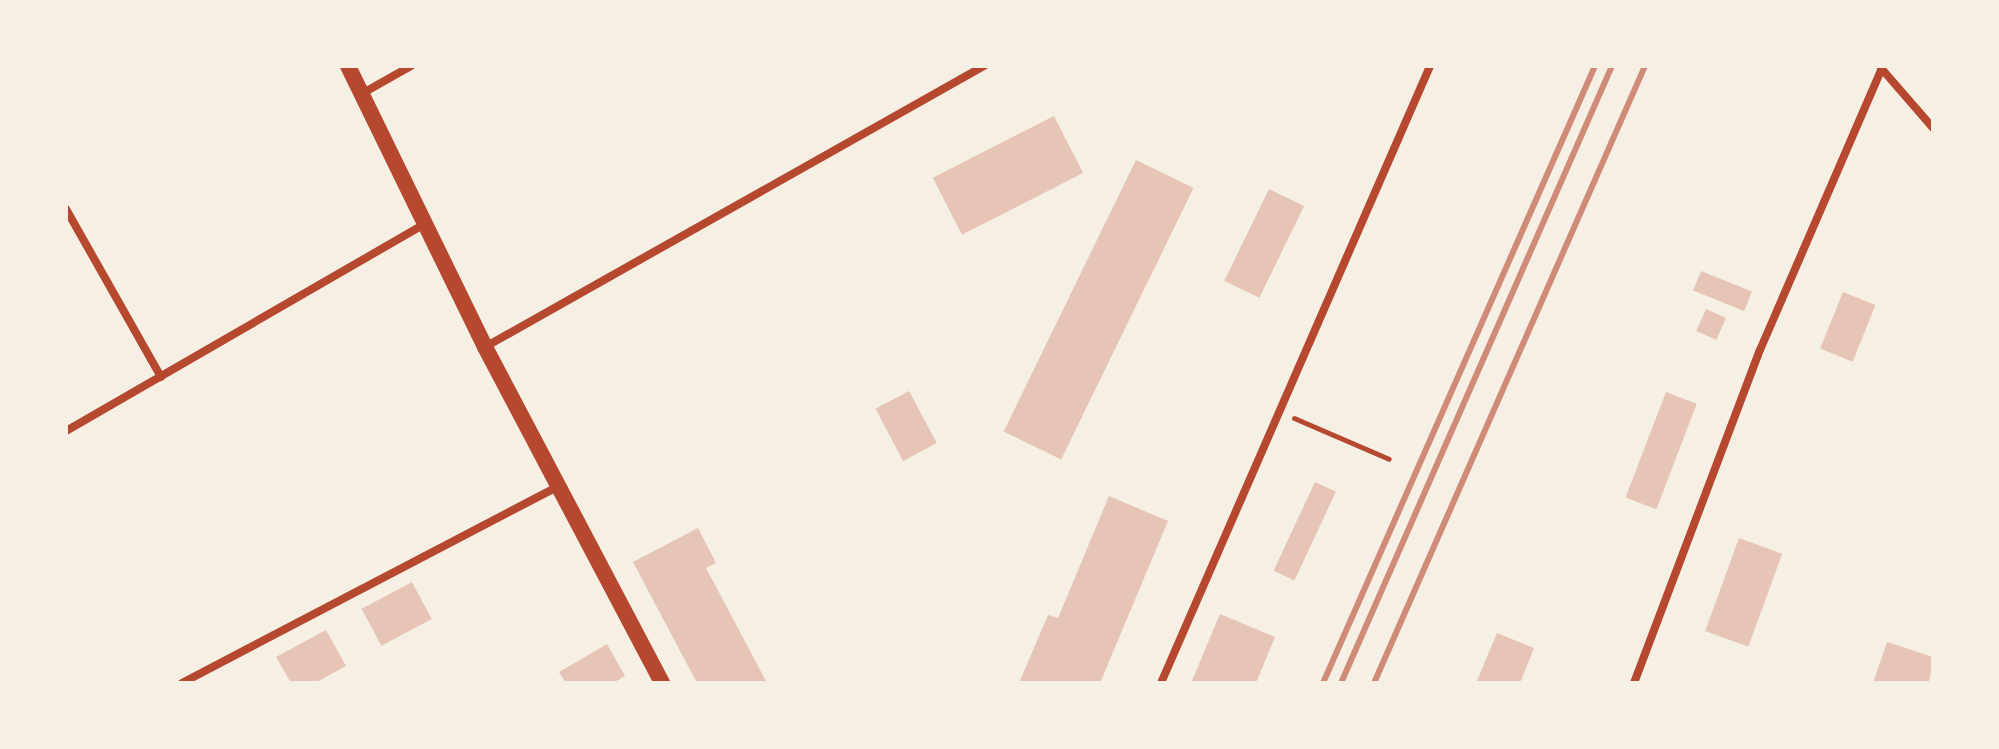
<!DOCTYPE html>
<html>
<head>
<meta charset="utf-8">
<style>
	body { margin:0 }
	#map { position:relative; width:1999px; height:749px; overflow:hidden; background:#f6efe4; font-family:Roboto,sans-serif }
	div>[style] { position:absolute }
	.building>* { inset:0; background:#e6c5b7; transform-origin:0 0 }
	.path>* { height:5px; margin:-2.5px; padding:0 2.5px; transform-origin:2.5px; border-radius:2.5px; background:#b5482f }
	.minor>* { height:8px; margin:-4px; padding:0 4px; transform-origin:4px; border-radius:4px; background:#b5482f }
	.secondary>* { height:16px; margin:-8px; padding:0 8px; transform-origin:8px; border-radius:8px; background:#b5482f }
	.rail>* { height:6px; margin:-3px; padding:0 3px; transform-origin:3px; border-radius:3px; background:#cf8b77 }
	span { translate:-50% -50%; white-space:nowrap; text-align:center; line-height:1.15; -webkit-text-stroke:8px #f6efe4; paint-order:stroke }
	.frame { position:absolute; inset:0; border:68px solid #f6efe4; pointer-events:none }
</style>
</head>
<body>
<div id="map">
	<div class="building">
		<div style="left:1054px;top:116px;width:64px;height:136px;rotate:63deg"></div>
		<div style="left:1136px;top:160px;width:64px;height:302px;rotate:26deg"></div>
		<div style="left:1269px;top:189px;width:39px;height:102px;rotate:26deg"></div>
		<div style="left:1701px;top:271px;width:55px;height:21px;rotate:22deg"></div>
		<div style="left:1843px;top:292px;width:35px;height:61px;rotate:22deg"></div>
		<div style="left:1706px;top:309px;width:22px;height:24px;rotate:24deg"></div>
		<div style="left:909px;top:391px;width:59px;height:38px;rotate:62deg"></div>
		<div style="left:1666px;top:392px;width:33px;height:113px;rotate:21deg"></div>
		<div style="left:1315px;top:482px;width:23px;height:98px;rotate:25deg"></div>
		<div style="clip-path:polygon(1109px 496px,1168px 521px,1100px 683px,1019px 683px,1048px 615px,1058px 618px)"></div>
		<div style="clip-path:polygon(698px 528px,716px 563px,706px 568px,767px 683px,697px 683px,633px 562px)"></div>
		<div style="left:1739px;top:538px;width:46px;height:99px;rotate:20deg"></div>
		<div style="left:412px;top:582px;width:42px;height:57px;rotate:62deg"></div>
		<div style="clip-path:polygon(1220px 614px,1275px 637px,1256px 683px,1191px 683px)"></div>
		<div style="clip-path:polygon(326px 630px,346px 666px,315px 683px,291px 683px,276px 657px)"></div>
		<div style="clip-path:polygon(1497px 633px,1534px 648px,1520px 683px,1476px 683px)"></div>
		<div style="clip-path:polygon(1887px 642px,1933px 657px,1929px 683px,1873px 683px)"></div>
		<div style="clip-path:polygon(607px 644px,625px 676px,613px 683px,566px 683px,559px 672px)"></div>
	</div>
	<div class="path">
		<div style="left:1294px;top:418px;width:103px;rotate:23.3deg"></div>
	</div>
	<div class="minor">
		<div style="left:1881px;top:68px;width:79px;rotate:49.1deg"></div>
		<div style="left:363px;top:93px;width:55px;rotate:-29.4deg"></div>
		<div style="left:66px;top:209px;width:193px;rotate:60.5deg"></div>
		<div style="left:485px;top:347px;width:573px;rotate:-29.39deg"></div>
		<div style="left:66px;top:431px;width:416px;rotate:-30deg"></div>
		<div style="left:182px;top:683px;width:425px;rotate:-27.6deg"></div>
		<div style="left:1161px;top:683px;width:673px;rotate:-66.44deg"></div>
		<div style="left:1634px;top:683px;width:356px;rotate:-69.3deg"></div>
		<div style="left:1760px;top:350px;width:309px;rotate:-66.6deg"></div>
	</div>
	<div class="secondary">
		<div style="left:348px;top:66px;width:313px;rotate:64deg"></div>
		<div style="left:485px;top:347px;width:380px;rotate:62.2deg"></div>
	</div>
	<div class="rail">
		<div style="left:1323px;top:683px;width:674px;rotate:-66.21deg"></div>
		<div style="left:1341px;top:683px;width:674px;rotate:-66.29deg"></div>
		<div style="left:1374px;top:683px;width:674px;rotate:-66.29deg"></div>
	</div>
	<div class="frame"></div>
</div>
</body>
</html>
